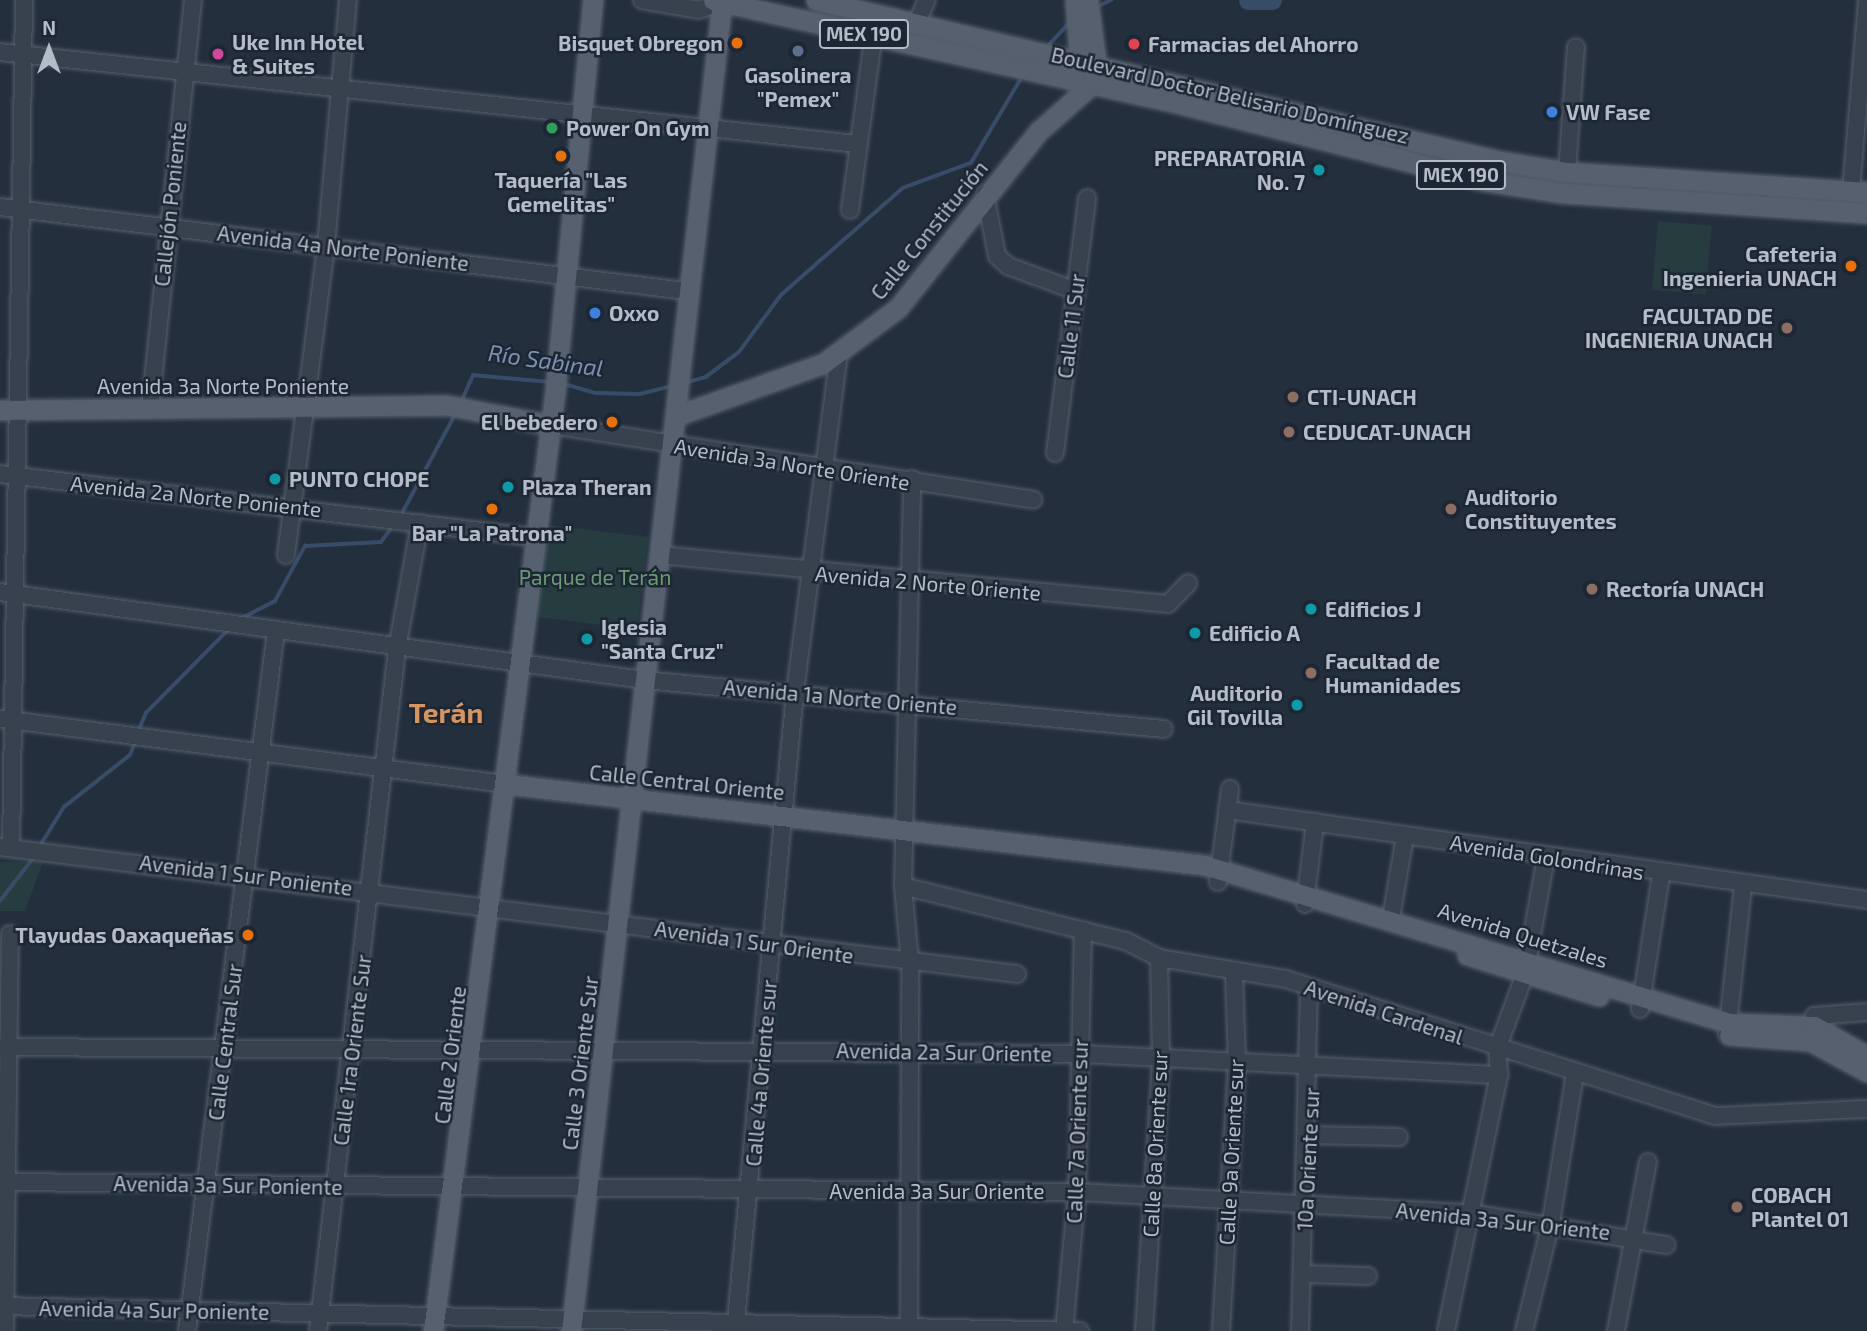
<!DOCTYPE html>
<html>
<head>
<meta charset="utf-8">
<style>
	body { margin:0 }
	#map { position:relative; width:1867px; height:1331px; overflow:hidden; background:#242f3e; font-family:"Exo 2",sans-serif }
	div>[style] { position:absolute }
	.green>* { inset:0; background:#263c3f; transform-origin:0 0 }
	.stream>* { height:3.5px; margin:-1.75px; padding:0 1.75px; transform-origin:1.75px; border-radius:1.75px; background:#394c67 }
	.river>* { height:19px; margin:-9.5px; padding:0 9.5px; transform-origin:9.5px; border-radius:9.5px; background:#394c67 }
	.roads { filter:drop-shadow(0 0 2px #565f6c) drop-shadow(0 0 2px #565f6c) }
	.minor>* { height:16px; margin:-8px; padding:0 8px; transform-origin:8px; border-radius:8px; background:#38414e }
	.major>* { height:19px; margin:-9.5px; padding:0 9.5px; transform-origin:9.5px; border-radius:9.5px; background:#56606e }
	.dots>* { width:19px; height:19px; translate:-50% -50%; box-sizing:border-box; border:4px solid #1d2633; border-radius:50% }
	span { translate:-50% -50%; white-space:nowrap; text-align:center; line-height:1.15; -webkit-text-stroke:5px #1d2633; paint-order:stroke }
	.shield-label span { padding:2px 5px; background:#1d2633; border:2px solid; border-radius:5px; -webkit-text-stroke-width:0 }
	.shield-label { font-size:19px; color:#b4bcc9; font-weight:700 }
	.poi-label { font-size:21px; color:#b4bcc9; font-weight:700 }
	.left { translate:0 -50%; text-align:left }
	.right { translate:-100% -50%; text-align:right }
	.street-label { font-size:21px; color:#b4bcc9 }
	.park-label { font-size:21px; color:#6b9a76 }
	.water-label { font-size:23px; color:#7c92b1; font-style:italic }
	.district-label { font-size:28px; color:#d59563; font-weight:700 }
	.north { position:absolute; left:14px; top:14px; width:70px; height:70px; -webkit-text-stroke:5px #1d2633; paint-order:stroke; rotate:0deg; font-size:19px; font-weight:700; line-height:28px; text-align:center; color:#b4bcc9 }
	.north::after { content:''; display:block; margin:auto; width:24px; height:32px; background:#b4bcc9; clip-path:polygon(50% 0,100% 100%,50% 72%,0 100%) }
</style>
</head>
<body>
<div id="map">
	<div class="green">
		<div style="left:1658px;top:221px;width:54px;height:69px;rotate:5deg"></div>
		<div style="left:542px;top:524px;width:107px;height:93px;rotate:7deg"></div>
		<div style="clip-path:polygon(0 862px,43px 862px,25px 911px,0 911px)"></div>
	</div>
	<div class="stream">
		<div style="left:1097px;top:7px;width:16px;rotate:-27deg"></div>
		<div style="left:1046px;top:48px;width:34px;rotate:-47deg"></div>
		<div style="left:561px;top:383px;width:36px;rotate:16deg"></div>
		<div style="left:596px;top:393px;width:44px;rotate:1.3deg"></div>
		<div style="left:640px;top:394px;width:34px;rotate:-14deg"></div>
		<div style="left:684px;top:383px;width:23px;rotate:-15deg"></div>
		<div style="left:706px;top:377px;width:41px;rotate:-37.1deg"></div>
		<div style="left:739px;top:352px;width:71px;rotate:-53.6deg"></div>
		<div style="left:781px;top:295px;width:162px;rotate:-41.3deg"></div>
		<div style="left:903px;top:188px;width:72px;rotate:-20.2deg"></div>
		<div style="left:971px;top:163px;width:102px;rotate:-59.4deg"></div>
		<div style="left:462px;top:400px;width:27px;rotate:-66deg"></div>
		<div style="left:473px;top:375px;width:77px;rotate:5.2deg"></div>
		<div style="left:400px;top:517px;width:118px;rotate:-61.7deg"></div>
		<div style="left:240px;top:619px;width:39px;rotate:-27deg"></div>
		<div style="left:275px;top:601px;width:63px;rotate:-61.4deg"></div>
		<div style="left:305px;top:546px;width:76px;rotate:-3deg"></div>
		<div style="left:381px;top:542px;width:20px;rotate:-53deg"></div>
		<div style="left:138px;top:732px;width:21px;rotate:-67deg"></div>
		<div style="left:146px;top:713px;width:118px;rotate:-45.3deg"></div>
		<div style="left:40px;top:846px;width:46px;rotate:-58.4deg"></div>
		<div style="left:64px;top:807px;width:84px;rotate:-38.2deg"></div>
		<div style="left:130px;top:755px;width:16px;rotate:-68deg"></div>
		<div style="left:0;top:901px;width:57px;rotate:-52.1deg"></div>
	</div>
	<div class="river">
		<div style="left:1248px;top:0;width:24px"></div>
	</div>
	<div class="roads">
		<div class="minor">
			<div style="left:642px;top:0;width:57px;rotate:10.1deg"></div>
			<div style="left:698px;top:10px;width:25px;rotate:-18deg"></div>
			<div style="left:917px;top:22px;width:24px;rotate:-66deg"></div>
			<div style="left:0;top:52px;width:862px;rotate:6.13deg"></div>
			<div style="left:1567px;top:172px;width:125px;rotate:-85.9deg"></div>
			<div style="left:1851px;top:191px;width:192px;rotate:-85.2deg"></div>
			<div style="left:985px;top:194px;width:63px;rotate:79deg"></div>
			<div style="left:997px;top:256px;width:15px;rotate:42deg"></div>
			<div style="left:1008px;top:266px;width:72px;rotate:20.2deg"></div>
			<div style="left:0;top:207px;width:691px;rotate:6.98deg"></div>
			<div style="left:850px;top:210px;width:187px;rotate:-82.3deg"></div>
			<div style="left:150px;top:409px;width:411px;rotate:-84deg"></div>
			<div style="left:551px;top:425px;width:488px;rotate:8.8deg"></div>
			<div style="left:1055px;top:453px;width:257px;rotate:-82.8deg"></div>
			<div style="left:0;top:474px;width:536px;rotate:6.75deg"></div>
			<div style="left:286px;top:555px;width:312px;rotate:-82.6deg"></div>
			<div style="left:326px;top:246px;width:247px;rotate:-84.9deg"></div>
			<div style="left:660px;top:555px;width:510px;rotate:5.51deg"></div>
			<div style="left:1168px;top:604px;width:29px;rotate:-46deg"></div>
			<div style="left:0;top:592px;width:650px;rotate:7.78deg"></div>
			<div style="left:644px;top:680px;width:522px;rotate:5.38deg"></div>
			<div style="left:2px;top:719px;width:507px;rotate:7.36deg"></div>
			<div style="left:1227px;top:810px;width:646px;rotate:8deg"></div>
			<div style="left:0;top:847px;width:1025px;rotate:7.12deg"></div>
			<div style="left:11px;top:848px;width:848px;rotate:-89.12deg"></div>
			<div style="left:1218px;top:882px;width:94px;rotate:-82.6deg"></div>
			<div style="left:903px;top:886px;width:230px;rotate:13.9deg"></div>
			<div style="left:1126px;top:941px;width:37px;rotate:27deg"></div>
			<div style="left:1159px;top:958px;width:129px;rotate:9.4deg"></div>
			<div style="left:1286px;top:979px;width:451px;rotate:17.7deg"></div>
			<div style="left:1716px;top:1116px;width:151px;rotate:-2.7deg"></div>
			<div style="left:1305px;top:904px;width:83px;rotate:-83deg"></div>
			<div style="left:1391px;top:918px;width:83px;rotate:-80.3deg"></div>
			<div style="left:1640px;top:1009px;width:136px;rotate:-81.1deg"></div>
			<div style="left:1727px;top:1034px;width:149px;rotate:-83.8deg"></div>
			<div style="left:1812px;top:1035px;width:19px;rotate:-84deg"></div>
			<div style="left:1814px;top:1016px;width:53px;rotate:-4.3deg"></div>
			<div style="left:0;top:1047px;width:1082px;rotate:0.37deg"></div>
			<div style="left:1082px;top:1054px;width:418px;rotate:2.9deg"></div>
			<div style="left:1309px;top:1135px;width:90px;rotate:1.3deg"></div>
			<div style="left:0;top:1182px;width:1077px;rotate:0.53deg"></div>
			<div style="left:1077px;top:1192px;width:395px;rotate:3.1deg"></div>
			<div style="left:1471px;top:1213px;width:198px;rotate:9.3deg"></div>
			<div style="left:1305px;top:1274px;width:63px;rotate:1.8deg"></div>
			<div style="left:0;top:1306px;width:1080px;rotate:1.33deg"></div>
			<div style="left:5px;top:1331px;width:397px;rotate:-89.3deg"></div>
			<div style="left:187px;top:1331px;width:707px;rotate:-82.76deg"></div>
			<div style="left:318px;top:1331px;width:687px;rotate:-83.39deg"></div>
			<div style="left:397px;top:649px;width:128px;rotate:-79.7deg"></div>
			<div style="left:735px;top:1331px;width:642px;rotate:-84.64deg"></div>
			<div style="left:795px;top:692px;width:340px;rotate:-82.6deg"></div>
			<div style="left:909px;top:1331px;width:368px;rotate:-89.8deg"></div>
			<div style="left:910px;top:963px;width:77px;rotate:-95.2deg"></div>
			<div style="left:903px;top:886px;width:407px;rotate:-88.7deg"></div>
			<div style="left:1064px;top:1331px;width:140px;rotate:-84.7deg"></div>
			<div style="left:1077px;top:1192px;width:262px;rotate:-88.7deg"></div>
			<div style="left:1144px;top:1331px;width:272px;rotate:-86.4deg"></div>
			<div style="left:1161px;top:1060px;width:102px;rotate:-91.1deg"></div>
			<div style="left:1221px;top:1331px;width:267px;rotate:-86.6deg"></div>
			<div style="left:1237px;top:1064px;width:91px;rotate:-91.9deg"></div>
			<div style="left:1300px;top:1331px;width:344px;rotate:-88.5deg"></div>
			<div style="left:1446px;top:1331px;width:261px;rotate:-78.3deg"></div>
			<div style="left:1499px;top:1075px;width:26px;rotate:-94deg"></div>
			<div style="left:1497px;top:1049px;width:80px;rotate:-69.5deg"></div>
			<div style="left:1525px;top:974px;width:119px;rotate:-79.8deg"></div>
			<div style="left:1524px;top:1331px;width:112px;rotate:-76.1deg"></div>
			<div style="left:1551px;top:1222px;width:151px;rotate:-80.8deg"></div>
			<div style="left:1616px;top:1331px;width:172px;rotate:-79.3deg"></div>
		</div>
		<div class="major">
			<div style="left:713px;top:0;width:467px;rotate:12.5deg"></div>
			<div style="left:1169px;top:101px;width:327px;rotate:14.2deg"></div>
			<div style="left:1486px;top:181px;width:78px;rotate:8.9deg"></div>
			<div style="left:1563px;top:193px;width:305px;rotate:3.8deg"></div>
			<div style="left:816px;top:0;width:702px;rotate:13.26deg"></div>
			<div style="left:1499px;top:161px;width:69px;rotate:9.2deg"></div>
			<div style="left:1567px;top:172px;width:301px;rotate:3.8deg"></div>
			<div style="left:1075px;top:0;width:68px;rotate:85.8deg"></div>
			<div style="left:0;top:410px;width:446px;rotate:-0.6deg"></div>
			<div style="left:446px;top:405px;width:107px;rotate:10.8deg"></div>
			<div style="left:681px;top:414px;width:152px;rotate:-19.6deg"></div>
			<div style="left:824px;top:363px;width:92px;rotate:-36.6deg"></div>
			<div style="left:898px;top:308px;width:226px;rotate:-51.5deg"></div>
			<div style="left:1039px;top:131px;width:71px;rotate:-41.6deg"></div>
			<div style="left:1092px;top:84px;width:22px;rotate:-80deg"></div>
			<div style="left:1096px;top:62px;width:63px;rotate:-97.4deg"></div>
			<div style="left:505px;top:784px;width:704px;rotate:6.61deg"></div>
			<div style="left:1204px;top:865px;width:548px;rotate:16.75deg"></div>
			<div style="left:1729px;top:1023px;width:85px;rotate:2deg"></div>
			<div style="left:1814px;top:1026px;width:61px;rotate:29.5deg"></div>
			<div style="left:1467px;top:955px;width:138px;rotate:17.3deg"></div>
			<div style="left:1729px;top:1035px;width:81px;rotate:4.2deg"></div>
			<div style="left:1810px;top:1041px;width:65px;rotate:28.5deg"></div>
			<div style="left:433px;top:1331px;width:947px;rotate:-82.6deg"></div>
			<div style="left:555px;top:392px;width:394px;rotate:-84.5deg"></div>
			<div style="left:571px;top:1331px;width:1338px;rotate:-83.52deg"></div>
		</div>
	</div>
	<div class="dots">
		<div style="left:737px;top:43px;background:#e8710a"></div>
		<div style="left:1134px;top:44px;background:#e0444e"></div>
		<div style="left:798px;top:51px;background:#5c6f8a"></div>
		<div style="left:218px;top:54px;background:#d1479c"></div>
		<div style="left:1552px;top:112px;background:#3f7fe0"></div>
		<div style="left:552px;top:128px;background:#2e9e5b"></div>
		<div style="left:561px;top:156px;background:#e8710a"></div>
		<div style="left:1319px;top:170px;background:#0f9aa8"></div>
		<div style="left:1851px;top:266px;background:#e8710a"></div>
		<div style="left:595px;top:313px;background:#3f7fe0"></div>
		<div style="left:1787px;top:328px;background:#8d6e63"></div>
		<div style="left:1293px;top:397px;background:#8d6e63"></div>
		<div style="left:612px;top:422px;background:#e8710a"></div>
		<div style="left:1289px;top:432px;background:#8d6e63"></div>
		<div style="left:275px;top:479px;background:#0f9aa8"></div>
		<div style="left:508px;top:487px;background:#0f9aa8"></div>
		<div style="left:492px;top:509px;background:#e8710a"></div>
		<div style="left:1451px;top:509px;background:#8d6e63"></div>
		<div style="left:1592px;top:589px;background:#8d6e63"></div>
		<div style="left:1311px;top:609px;background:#0f9aa8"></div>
		<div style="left:1195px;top:633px;background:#0f9aa8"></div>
		<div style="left:587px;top:639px;background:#0f9aa8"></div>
		<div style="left:1311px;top:673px;background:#8d6e63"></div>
		<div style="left:1297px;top:705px;background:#0f9aa8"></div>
		<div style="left:248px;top:935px;background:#e8710a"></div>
		<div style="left:1737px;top:1207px;background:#8d6e63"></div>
	</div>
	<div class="shield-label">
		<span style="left:864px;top:34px">MEX 190</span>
		<span style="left:1461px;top:175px">MEX 190</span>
	</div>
	<div class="poi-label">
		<span class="left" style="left:232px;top:54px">Uke Inn Hotel<br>&amp; Suites</span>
		<span class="right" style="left:723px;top:43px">Bisquet Obregon</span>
		<span class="left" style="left:1148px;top:44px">Farmacias del Ahorro</span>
		<span style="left:798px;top:87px">Gasolinera<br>"Pemex"</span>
		<span class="left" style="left:1566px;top:112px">VW Fase</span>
		<span class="left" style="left:566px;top:128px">Power On Gym</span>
		<span class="right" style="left:1305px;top:170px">PREPARATORIA<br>No. 7</span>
		<span style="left:561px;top:192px">Taquería "Las<br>Gemelitas"</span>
		<span class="right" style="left:1837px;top:266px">Cafeteria<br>Ingenieria UNACH</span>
		<span class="left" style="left:609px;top:313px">Oxxo</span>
		<span class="right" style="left:1773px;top:328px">FACULTAD DE<br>INGENIERIA UNACH</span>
		<span class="left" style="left:1307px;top:397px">CTI-UNACH</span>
		<span class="right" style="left:598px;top:422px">El bebedero</span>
		<span class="left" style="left:1303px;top:432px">CEDUCAT-UNACH</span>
		<span class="left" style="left:289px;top:479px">PUNTO CHOPE</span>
		<span class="left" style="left:522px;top:487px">Plaza Theran</span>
		<span class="left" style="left:1465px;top:509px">Auditorio<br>Constituyentes</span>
		<span style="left:492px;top:533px">Bar "La Patrona"</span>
		<span class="left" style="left:1606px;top:589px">Rectoría UNACH</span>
		<span class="left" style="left:1325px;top:609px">Edificios J</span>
		<span class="left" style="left:601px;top:639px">Iglesia<br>"Santa Cruz"</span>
		<span class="left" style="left:1209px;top:633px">Edificio A</span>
		<span class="left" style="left:1325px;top:673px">Facultad de<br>Humanidades</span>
		<span class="right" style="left:1283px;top:705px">Auditorio<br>Gil Tovilla</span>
		<span class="right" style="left:234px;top:935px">Tlayudas Oaxaqueñas</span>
		<span class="left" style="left:1751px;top:1207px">COBACH<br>Plantel 01</span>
	</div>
	<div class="street-label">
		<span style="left:1230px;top:95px;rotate:13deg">Boulevard Doctor Belisario Domínguez</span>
		<span style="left:170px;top:204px;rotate:-84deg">Callejón Poniente</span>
		<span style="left:929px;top:230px;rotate:-51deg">Calle Constitución</span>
		<span style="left:343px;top:248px;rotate:7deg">Avenida 4a Norte Poniente</span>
		<span style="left:1071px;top:326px;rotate:-83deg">Calle 11 Sur</span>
		<span style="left:223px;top:386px">Avenida 3a Norte Poniente</span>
		<span style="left:792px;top:464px;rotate:9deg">Avenida 3a Norte Oriente</span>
		<span style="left:196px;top:496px;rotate:6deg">Avenida 2a Norte Poniente</span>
		<span style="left:928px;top:583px;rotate:5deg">Avenida 2 Norte Oriente</span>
		<span style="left:840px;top:697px;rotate:5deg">Avenida 1a Norte Oriente</span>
		<span style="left:687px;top:782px;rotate:6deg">Calle Central Oriente</span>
		<span style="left:1547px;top:857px;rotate:9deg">Avenida Golondrinas</span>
		<span style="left:246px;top:875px;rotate:7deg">Avenida 1 Sur Poniente</span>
		<span style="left:1523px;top:935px;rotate:17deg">Avenida Quetzales</span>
		<span style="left:754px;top:942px;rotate:8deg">Avenida 1 Sur Oriente</span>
		<span style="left:1384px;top:1012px;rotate:18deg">Avenida Cardenal</span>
		<span style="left:225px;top:1042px;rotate:-83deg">Calle Central Sur</span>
		<span style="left:352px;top:1050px;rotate:-83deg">Calle 1ra Oriente Sur</span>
		<span style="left:944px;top:1052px;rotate:1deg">Avenida 2a Sur Oriente</span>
		<span style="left:450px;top:1055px;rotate:-83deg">Calle 2 Oriente</span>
		<span style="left:580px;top:1063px;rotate:-83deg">Calle 3 Oriente Sur</span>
		<span style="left:761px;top:1073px;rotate:-85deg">Calle 4a Oriente sur</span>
		<span style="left:1077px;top:1131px;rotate:-88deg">Calle 7a Oriente sur</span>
		<span style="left:1155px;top:1144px;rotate:-87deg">Calle 8a Oriente sur</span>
		<span style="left:1231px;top:1152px;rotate:-87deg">Calle 9a Oriente sur</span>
		<span style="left:1308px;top:1159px;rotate:-87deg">10a Oriente sur</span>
		<span style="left:228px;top:1185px;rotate:1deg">Avenida 3a Sur Poniente</span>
		<span style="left:937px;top:1191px">Avenida 3a Sur Oriente</span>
		<span style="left:1503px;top:1221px;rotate:6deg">Avenida 3a Sur Oriente</span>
		<span style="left:154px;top:1310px;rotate:1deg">Avenida 4a Sur Poniente</span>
	</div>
	<div class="park-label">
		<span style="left:595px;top:577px">Parque de Terán</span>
	</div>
	<div class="water-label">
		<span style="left:546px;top:360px;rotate:8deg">Río Sabinal</span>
	</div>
	<div class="district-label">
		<span style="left:446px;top:712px">Terán</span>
	</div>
	<div class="north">N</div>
</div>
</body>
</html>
